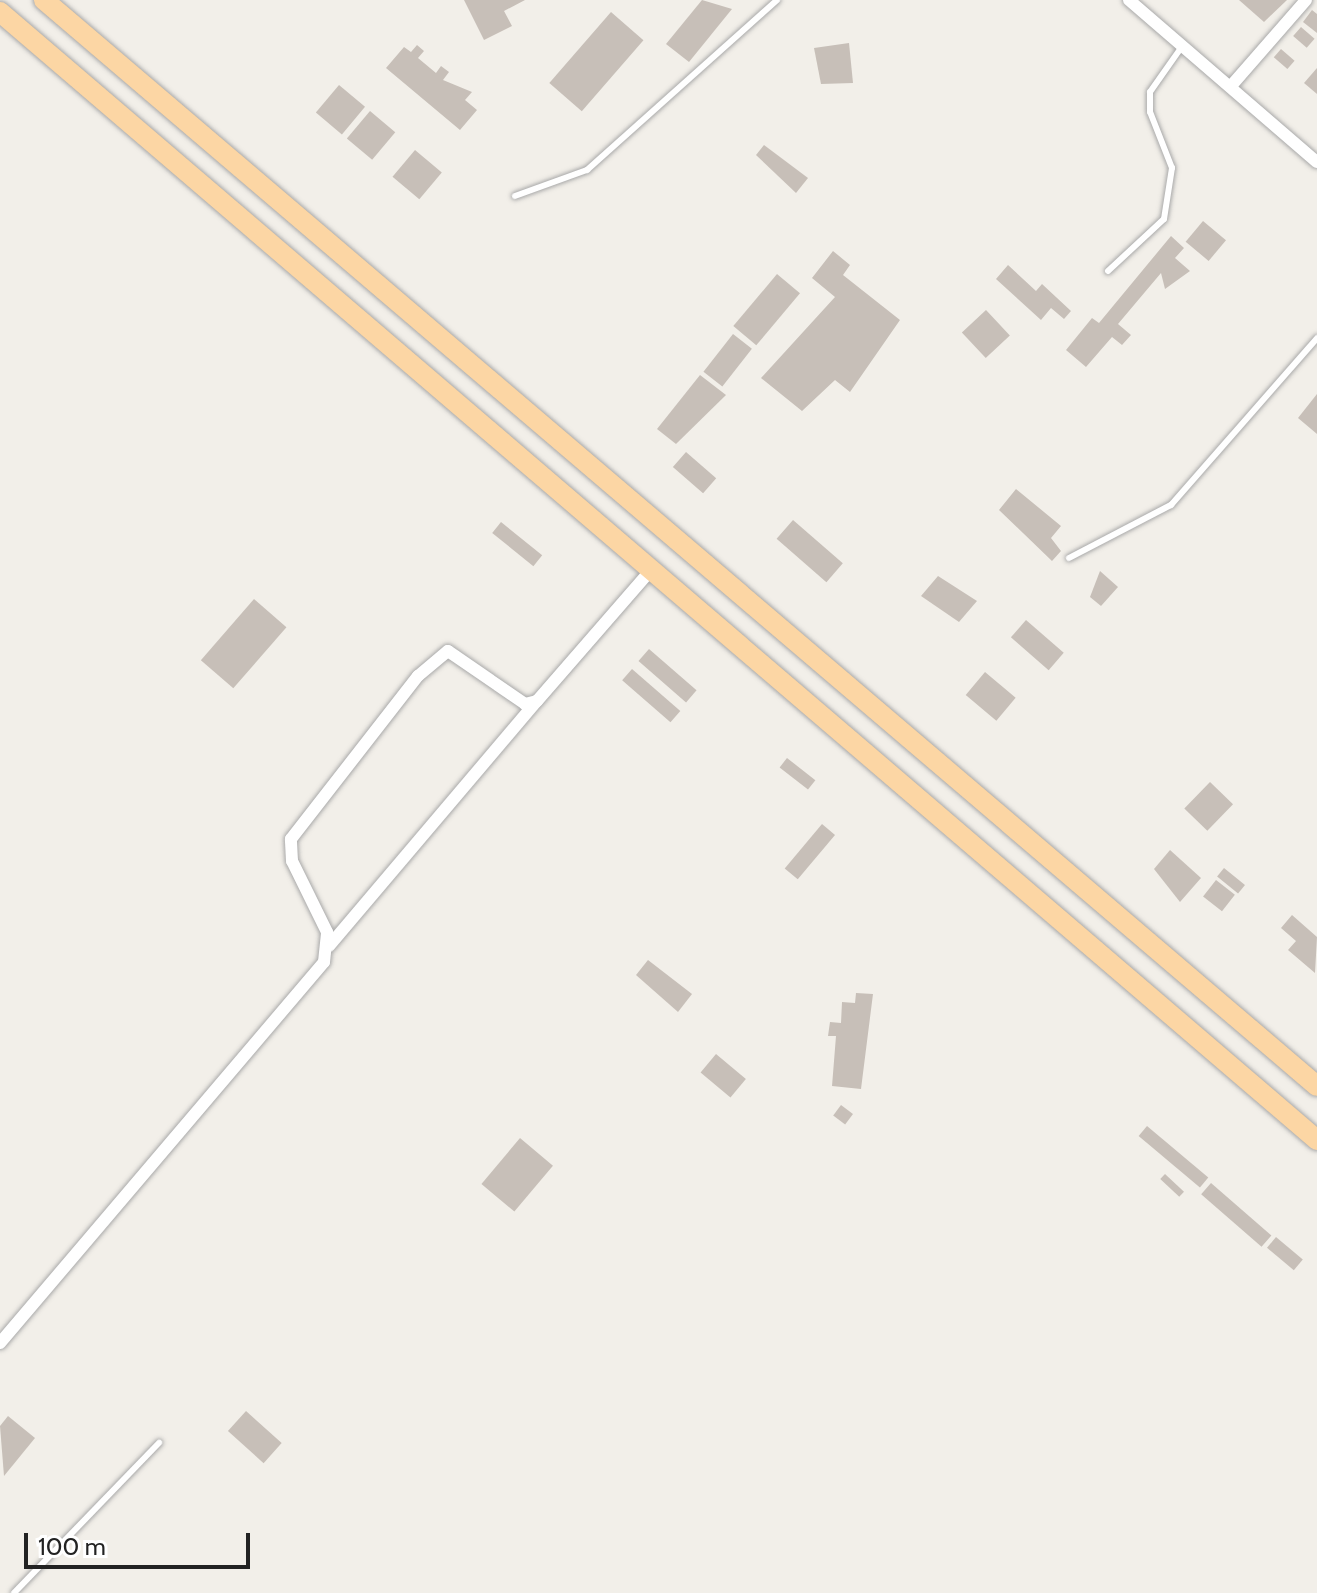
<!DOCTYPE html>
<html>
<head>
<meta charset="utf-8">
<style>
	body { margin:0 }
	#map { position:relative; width:1317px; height:1593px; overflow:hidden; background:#f2efe9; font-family:Cabin,sans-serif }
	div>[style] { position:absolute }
	.building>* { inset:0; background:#c7bfb8; transform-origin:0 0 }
	.roads { filter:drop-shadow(0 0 2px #a9a9a9) drop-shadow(0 0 2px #a9a9a9) }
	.service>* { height:6px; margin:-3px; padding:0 3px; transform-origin:3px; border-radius:3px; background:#fff }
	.minor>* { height:12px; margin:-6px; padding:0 6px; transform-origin:6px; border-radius:6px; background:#fff }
	.primary>* { height:20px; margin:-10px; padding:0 10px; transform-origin:10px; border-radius:10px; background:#fcd6a4 }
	span { translate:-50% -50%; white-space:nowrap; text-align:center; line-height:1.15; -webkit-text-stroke:7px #fff; paint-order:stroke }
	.scale { position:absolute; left:24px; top:1533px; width:226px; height:36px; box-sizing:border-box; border:4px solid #222; border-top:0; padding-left:10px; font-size:24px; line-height:28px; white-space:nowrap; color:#222; -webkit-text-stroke:6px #fff; paint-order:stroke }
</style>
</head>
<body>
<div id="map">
	<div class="building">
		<div style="clip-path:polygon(464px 0,525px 0,504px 11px,512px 26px,484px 40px)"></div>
		<div style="clip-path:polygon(702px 0,732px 9px,689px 62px,666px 44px)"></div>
		<div style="clip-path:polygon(1239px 0,1287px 0,1264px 22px)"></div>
		<div style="clip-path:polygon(1312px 10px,1317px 14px,1317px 33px,1303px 22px)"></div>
		<div style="left:611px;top:12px;width:43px;height:94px;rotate:41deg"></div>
		<div style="left:1301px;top:27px;width:18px;height:12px;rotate:41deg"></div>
		<div style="clip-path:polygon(849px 43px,853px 83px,821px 84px,814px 48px)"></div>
		<div style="clip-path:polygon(417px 45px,424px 51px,418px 58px,436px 73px,441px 66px,449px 72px,443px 80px,472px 92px,465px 100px,477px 110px,460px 130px,386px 68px,404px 47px,411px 52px)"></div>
		<div style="left:1281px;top:49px;width:18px;height:11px;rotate:41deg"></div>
		<div style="clip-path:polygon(1317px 68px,1317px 94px,1304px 83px)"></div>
		<div style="left:339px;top:85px;width:34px;height:36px;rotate:40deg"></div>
		<div style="left:370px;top:111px;width:33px;height:36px;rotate:40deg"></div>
		<div style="clip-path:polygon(764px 145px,808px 178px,796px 193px,756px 155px)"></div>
		<div style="left:415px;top:150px;width:35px;height:35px;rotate:40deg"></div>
		<div style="left:1203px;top:221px;width:30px;height:27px;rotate:40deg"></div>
		<div style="clip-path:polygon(1171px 236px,1184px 248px,1175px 258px,1190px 271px,1165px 289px,1161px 273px,1118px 324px,1131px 335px,1122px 345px,1112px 337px,1086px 367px,1066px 350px,1092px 318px,1099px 323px)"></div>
		<div style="clip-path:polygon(833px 251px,850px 265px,843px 275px,900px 320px,850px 392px,835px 380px,802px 411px,761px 378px,835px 297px,812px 278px)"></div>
		<div style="clip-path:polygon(1008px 265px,1036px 291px,1042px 284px,1071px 311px,1064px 319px,1051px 308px,1041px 320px,996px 279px)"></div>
		<div style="left:777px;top:274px;width:30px;height:68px;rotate:40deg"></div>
		<div style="left:986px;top:310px;width:35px;height:33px;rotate:47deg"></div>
		<div style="left:733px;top:334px;width:24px;height:48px;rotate:38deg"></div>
		<div style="clip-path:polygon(700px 375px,726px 395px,676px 444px,657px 429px)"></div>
		<div style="clip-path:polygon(1317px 394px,1317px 434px,1298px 418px)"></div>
		<div style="left:686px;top:452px;width:40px;height:20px;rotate:41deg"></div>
		<div style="clip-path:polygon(1016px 489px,1061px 526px,1051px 538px,1061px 551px,1052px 561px,999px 510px)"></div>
		<div style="left:793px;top:520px;width:66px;height:25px;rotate:41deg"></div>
		<div style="left:501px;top:522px;width:53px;height:14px;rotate:39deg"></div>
		<div style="clip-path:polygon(1100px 571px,1118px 587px,1101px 606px,1090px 597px)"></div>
		<div style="clip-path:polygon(938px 576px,977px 601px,959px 622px,921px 596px)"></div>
		<div style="left:254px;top:599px;width:43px;height:81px;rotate:41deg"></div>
		<div style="left:1026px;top:620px;width:50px;height:23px;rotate:41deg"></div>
		<div style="left:649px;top:649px;width:63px;height:16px;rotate:41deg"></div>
		<div style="left:632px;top:669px;width:64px;height:15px;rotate:41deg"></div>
		<div style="left:985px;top:672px;width:40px;height:30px;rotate:40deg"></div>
		<div style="left:787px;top:758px;width:36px;height:12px;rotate:38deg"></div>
		<div style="left:1210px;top:782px;width:32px;height:37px;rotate:44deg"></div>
		<div style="left:822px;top:824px;width:17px;height:58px;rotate:40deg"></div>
		<div style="clip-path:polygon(1170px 850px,1201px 878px,1180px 902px,1154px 869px)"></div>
		<div style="left:1224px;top:868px;width:27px;height:11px;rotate:39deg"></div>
		<div style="left:1216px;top:880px;width:24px;height:21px;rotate:38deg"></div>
		<div style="clip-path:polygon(1292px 915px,1317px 937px,1315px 973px,1288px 950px,1296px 941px,1281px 928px)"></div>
		<div style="clip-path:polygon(648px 960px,692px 994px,678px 1012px,636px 975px)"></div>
		<div style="clip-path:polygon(856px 993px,873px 994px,861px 1089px,832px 1086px,836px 1036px,828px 1036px,830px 1022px,841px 1023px,842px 1002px,855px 1003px)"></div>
		<div style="left:716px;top:1054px;width:39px;height:24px;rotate:40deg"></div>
		<div style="left:841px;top:1105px;width:15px;height:13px;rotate:37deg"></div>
		<div style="left:1147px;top:1126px;width:80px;height:13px;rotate:40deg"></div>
		<div style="left:520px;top:1138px;width:43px;height:60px;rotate:40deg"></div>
		<div style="left:1165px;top:1174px;width:26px;height:7px;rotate:43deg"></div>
		<div style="left:1211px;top:1183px;width:80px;height:15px;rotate:41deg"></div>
		<div style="left:1276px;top:1237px;width:35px;height:14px;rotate:40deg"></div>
		<div style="left:246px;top:1411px;width:48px;height:27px;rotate:42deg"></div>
		<div style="clip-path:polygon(8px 1416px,35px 1438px,4px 1476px,0 1426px)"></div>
	</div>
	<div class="roads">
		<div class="service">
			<div style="left:515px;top:196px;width:77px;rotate:-19.9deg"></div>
			<div style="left:587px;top:170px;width:255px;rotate:-41.8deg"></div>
			<div style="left:1108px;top:271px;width:76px;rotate:-42.9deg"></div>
			<div style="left:1164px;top:219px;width:52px;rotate:-81.1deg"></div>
			<div style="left:1172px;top:168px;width:60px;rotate:-111.4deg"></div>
			<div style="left:1150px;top:112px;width:20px;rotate:-90deg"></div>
			<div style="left:1150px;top:92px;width:57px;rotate:-54.9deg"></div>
			<div style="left:1069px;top:558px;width:115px;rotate:-27.5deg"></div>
			<div style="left:1171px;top:505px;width:222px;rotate:-48.8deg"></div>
			<div style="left:14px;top:1593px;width:209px;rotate:-46deg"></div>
		</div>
		<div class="minor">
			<div style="left:1129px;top:0;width:248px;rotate:40.8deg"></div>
			<div style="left:1231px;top:86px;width:114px;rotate:-48.9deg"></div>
			<div style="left:329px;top:946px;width:321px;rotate:-49.7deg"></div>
			<div style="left:0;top:1343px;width:500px;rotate:-49.62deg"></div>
			<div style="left:324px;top:962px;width:30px;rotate:-84deg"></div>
			<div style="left:327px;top:932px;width:79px;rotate:-116.2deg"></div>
			<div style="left:292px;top:861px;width:22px;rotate:-93deg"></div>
			<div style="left:291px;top:839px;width:207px;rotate:-52.1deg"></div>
			<div style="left:418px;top:676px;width:39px;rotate:-40deg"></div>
			<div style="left:448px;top:651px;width:93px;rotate:34.5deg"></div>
			<div style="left:525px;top:704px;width:12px;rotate:-14deg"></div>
			<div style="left:537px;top:701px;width:171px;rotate:-49deg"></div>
		</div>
		<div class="primary">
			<div style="left:44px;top:0;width:1673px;rotate:40.47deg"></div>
			<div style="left:0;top:12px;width:1734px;rotate:40.58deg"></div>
		</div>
	</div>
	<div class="scale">100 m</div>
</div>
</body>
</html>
